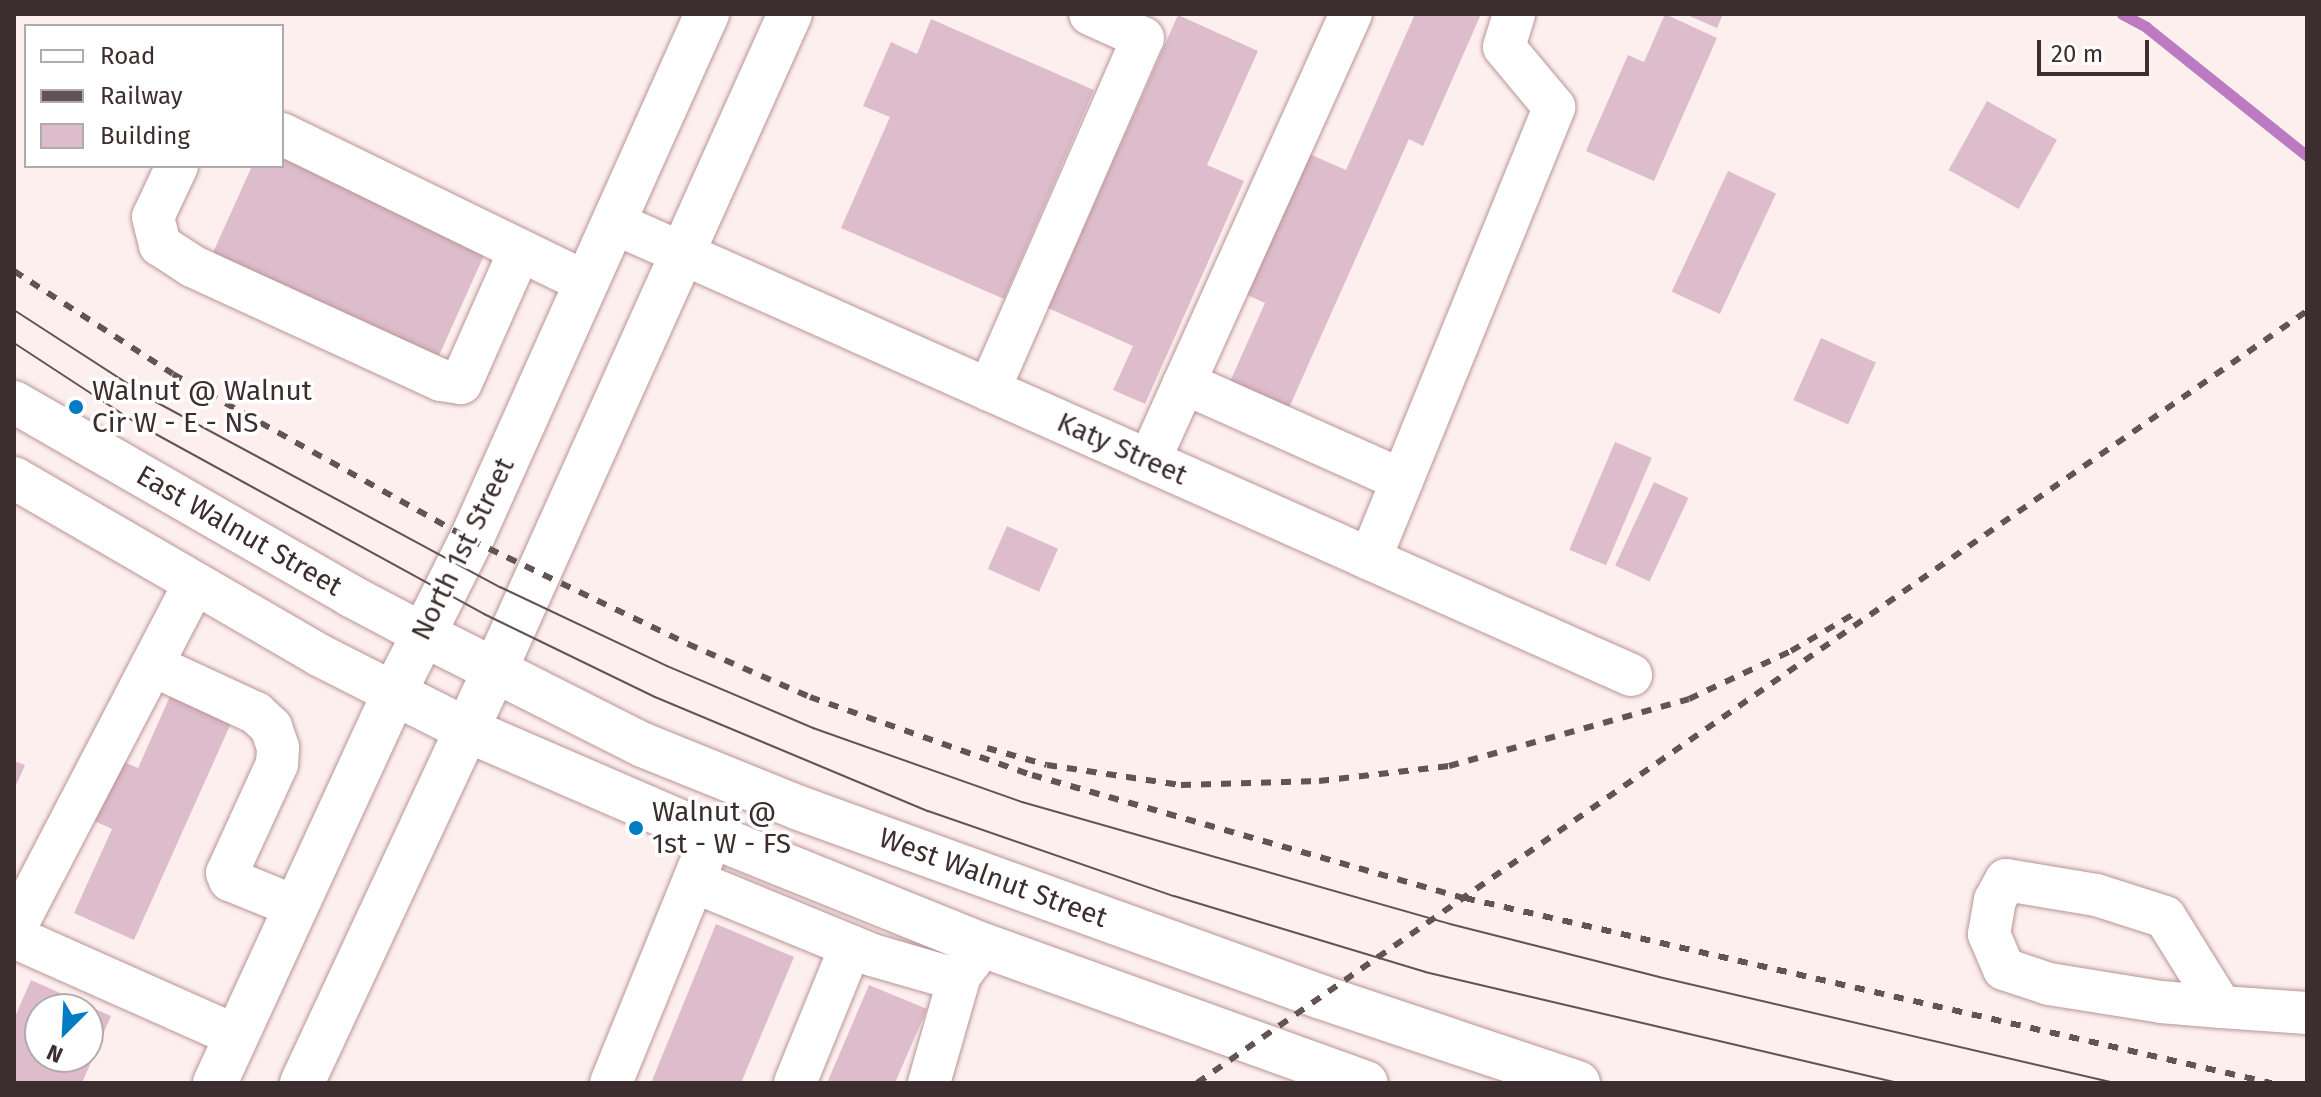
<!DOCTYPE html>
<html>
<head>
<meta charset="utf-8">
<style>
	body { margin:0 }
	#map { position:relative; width:2321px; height:1097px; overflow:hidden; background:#feefef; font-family:"Fira Sans",sans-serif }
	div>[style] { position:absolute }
	.stream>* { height:11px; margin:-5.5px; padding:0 5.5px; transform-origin:5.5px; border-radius:5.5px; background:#bb7ac2 }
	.building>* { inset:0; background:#ddbccb; transform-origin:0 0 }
	.roads { filter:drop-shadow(0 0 2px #b89596) drop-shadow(0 0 2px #b89596) }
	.minor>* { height:42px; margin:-21px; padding:0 21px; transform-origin:21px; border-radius:21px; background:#fff }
	.major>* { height:44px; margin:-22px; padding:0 22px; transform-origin:22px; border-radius:22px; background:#fff }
	.tram>* { height:2px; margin:-1px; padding:0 1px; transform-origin:1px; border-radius:1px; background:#625354 }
	.rail>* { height:6px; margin-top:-3px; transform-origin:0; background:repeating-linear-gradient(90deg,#625354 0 10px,transparent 0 20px) }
	.dots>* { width:22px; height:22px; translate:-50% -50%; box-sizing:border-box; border:4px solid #fff; border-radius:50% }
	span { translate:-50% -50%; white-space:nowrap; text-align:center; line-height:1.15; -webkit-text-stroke:7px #fff; paint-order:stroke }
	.poi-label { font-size:28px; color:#3c2d2e }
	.left { translate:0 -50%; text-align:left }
	.street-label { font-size:28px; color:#3c2d2e }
	.frame { position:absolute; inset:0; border:16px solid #3c2d2e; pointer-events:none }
	.legend { position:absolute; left:24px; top:24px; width:260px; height:144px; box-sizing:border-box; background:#fff; border:2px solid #b1abab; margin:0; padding:10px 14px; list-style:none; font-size:24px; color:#3c2d2e }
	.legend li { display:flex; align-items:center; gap:16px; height:40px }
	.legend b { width:40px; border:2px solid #b1abab }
	.north { position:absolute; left:24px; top:993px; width:80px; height:80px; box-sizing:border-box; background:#fff; border:2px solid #b1abab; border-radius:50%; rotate:204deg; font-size:22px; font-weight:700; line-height:32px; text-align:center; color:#3c2d2e }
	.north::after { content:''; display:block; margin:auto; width:28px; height:36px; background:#007bc4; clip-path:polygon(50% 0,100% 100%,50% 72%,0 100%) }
	.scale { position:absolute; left:2037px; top:40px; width:112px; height:36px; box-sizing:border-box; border:4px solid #3c2d2e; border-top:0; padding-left:10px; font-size:24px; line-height:28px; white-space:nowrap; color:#3c2d2e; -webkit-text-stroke:6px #fff; paint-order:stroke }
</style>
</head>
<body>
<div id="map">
	<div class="stream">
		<div style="left:2122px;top:14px;width:27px;rotate:28deg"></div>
		<div style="left:2146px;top:27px;width:206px;rotate:38.7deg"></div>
	</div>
	<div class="building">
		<div style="clip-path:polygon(1415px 14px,1481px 14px,1423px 146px,1409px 139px,1288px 410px,1229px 384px,1265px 303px,1243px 293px,1305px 152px,1346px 170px)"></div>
		<div style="clip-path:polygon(1665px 14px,1717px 38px,1654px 181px,1586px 151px,1628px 55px,1644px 62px)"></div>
		<div style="clip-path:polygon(1685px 14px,1723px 14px,1717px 28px)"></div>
		<div style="clip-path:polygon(1178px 15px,1258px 51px,1207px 165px,1244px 181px,1145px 404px,1113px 390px,1133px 346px,1048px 308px)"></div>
		<div style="clip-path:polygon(931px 19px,1094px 90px,1004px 299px,841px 228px,890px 117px,863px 106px,891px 42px,917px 54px)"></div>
		<div style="left:1987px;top:101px;width:80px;height:79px;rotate:29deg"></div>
		<div style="clip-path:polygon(282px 158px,486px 251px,437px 360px,211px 257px,252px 166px,282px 166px)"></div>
		<div style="left:1728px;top:171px;width:53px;height:133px;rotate:25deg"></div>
		<div style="left:1821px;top:338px;width:60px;height:68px;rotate:24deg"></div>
		<div style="left:1615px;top:442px;width:40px;height:117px;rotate:23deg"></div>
		<div style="left:1654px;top:482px;width:38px;height:92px;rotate:25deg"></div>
		<div style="left:1007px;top:526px;width:56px;height:47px;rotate:24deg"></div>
		<div style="clip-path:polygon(175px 685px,236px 712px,134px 940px,74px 913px,112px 829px,88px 818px,115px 758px,138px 768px)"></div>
		<div style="clip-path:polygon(14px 761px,25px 765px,14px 790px)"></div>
		<div style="clip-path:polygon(716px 924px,794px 957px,741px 1083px,651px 1083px)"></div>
		<div style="clip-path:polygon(evenodd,31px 980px,111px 1016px,82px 1083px,14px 1083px,14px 1019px,31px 980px,40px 1009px,88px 1009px,88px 1057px,40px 1057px,40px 1009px)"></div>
		<div style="clip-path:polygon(869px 985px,927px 1009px,895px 1083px,827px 1083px)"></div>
	</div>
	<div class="roads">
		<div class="minor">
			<div style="left:282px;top:134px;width:339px;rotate:26deg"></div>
			<div style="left:177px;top:166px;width:56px;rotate:115.2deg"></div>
			<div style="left:153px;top:217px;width:29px;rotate:76deg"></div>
			<div style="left:160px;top:245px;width:38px;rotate:33deg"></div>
			<div style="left:192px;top:266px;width:274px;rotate:24.6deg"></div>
			<div style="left:441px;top:380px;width:20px;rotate:9deg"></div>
			<div style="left:461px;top:383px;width:145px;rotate:-66.1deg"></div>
			<div style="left:614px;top:223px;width:1113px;rotate:23.96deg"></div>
			<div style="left:1184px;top:383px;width:239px;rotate:24deg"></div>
			<div style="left:989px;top:390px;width:384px;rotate:-66.4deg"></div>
			<div style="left:1143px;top:38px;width:58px;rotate:-155.6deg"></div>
			<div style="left:14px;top:402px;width:389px;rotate:29.9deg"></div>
			<div style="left:351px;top:596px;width:81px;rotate:27.8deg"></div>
			<div style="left:1149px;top:461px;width:491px;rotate:-65.7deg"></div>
			<div style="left:14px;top:478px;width:353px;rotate:30.1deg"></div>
			<div style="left:319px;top:655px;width:84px;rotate:26.9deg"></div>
			<div style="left:1370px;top:559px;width:488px;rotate:-67.8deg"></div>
			<div style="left:1554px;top:107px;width:78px;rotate:-129.8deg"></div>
			<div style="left:1504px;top:47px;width:34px;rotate:-73deg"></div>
			<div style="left:152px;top:665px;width:115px;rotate:24.8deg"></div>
			<div style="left:256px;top:713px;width:21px;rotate:43deg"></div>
			<div style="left:271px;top:727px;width:21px;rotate:71deg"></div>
			<div style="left:278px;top:747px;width:17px;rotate:93deg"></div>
			<div style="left:277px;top:764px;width:120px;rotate:114.6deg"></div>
			<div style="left:227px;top:873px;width:8px;rotate:67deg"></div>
			<div style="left:230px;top:880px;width:71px;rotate:22.2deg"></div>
			<div style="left:695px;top:882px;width:191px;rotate:22.4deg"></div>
			<div style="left:872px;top:955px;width:79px;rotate:16.1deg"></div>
			<div style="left:948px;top:977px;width:12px;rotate:-9deg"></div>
			<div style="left:960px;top:975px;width:20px;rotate:-53deg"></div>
			<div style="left:972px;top:959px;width:17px;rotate:-73deg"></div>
			<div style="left:14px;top:930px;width:391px;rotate:-62.5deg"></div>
			<div style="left:14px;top:937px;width:243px;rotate:24deg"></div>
			<div style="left:2221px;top:1007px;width:106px;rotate:-121.9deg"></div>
			<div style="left:2165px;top:917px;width:72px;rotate:-162.3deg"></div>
			<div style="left:2096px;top:895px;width:91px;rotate:-170.5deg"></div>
			<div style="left:2006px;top:880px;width:23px;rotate:119deg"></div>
			<div style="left:1995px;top:900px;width:35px;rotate:100deg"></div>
			<div style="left:1989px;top:934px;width:38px;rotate:67deg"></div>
			<div style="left:2004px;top:969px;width:47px;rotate:18.4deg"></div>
			<div style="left:2049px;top:984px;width:113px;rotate:9.1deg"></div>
			<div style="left:2161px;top:1002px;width:60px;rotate:4.8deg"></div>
			<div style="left:2221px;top:1007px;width:86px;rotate:4deg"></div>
			<div style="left:611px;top:1083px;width:246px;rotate:-67.8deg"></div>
			<div style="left:795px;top:1083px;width:148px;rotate:-67.8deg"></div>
			<div style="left:929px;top:1083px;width:112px;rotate:-74deg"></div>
		</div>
		<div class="major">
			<div style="left:423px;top:634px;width:246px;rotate:26.8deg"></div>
			<div style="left:643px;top:745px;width:168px;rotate:22deg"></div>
			<div style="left:799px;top:808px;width:555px;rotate:19.9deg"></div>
			<div style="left:1321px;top:997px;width:271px;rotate:18.5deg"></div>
			<div style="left:394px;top:693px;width:80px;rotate:26.9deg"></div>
			<div style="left:465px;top:729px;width:267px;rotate:23.4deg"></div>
			<div style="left:710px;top:835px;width:288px;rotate:22deg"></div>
			<div style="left:977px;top:943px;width:413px;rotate:19.8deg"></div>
			<div style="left:215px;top:1083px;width:429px;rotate:-65.3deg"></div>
			<div style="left:394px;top:693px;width:171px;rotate:-63.3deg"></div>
			<div style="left:471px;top:540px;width:577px;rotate:-65.84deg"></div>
			<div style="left:302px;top:1083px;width:456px;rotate:-65deg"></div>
			<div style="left:495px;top:670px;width:719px;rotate:-65.79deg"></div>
		</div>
	</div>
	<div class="tram">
		<div style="left:14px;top:310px;width:169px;rotate:32.9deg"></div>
		<div style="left:156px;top:402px;width:391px;rotate:28.3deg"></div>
		<div style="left:500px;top:587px;width:185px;rotate:25.3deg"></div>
		<div style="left:667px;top:666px;width:159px;rotate:23deg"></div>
		<div style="left:813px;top:728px;width:222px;rotate:19.5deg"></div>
		<div style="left:1022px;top:802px;width:445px;rotate:15.9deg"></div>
		<div style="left:1450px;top:924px;width:216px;rotate:14.2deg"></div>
		<div style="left:1659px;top:977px;width:469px;rotate:13.1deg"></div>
		<div style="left:14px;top:343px;width:152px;rotate:33.2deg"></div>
		<div style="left:141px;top:426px;width:391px;rotate:28.7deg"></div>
		<div style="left:484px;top:614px;width:190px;rotate:25.9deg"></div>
		<div style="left:655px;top:697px;width:296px;rotate:22.7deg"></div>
		<div style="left:928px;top:811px;width:260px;rotate:19.1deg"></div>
		<div style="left:1174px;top:896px;width:262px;rotate:16.8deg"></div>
		<div style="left:1425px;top:972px;width:485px;rotate:13.2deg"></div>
	</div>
	<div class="rail">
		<div style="left:14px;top:271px;width:189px;rotate:32.9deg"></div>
		<div style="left:173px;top:374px;width:341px;rotate:29.1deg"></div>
		<div style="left:471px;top:540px;width:241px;rotate:25.6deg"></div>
		<div style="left:688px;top:644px;width:133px;rotate:23.5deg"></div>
		<div style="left:810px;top:697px;width:235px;rotate:19.4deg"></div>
		<div style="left:1032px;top:775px;width:450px;rotate:15.9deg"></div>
		<div style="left:1465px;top:898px;width:827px;rotate:12.93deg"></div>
		<div style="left:987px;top:748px;width:62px;rotate:15.8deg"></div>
		<div style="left:1047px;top:765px;width:135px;rotate:8.5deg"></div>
		<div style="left:1181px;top:785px;width:138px;rotate:-1.7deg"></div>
		<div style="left:1319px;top:781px;width:131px;rotate:-6.6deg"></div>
		<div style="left:1449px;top:766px;width:249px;rotate:-15.6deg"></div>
		<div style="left:1689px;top:699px;width:113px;rotate:-25.2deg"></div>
		<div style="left:1791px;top:651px;width:71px;rotate:-30.5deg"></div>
		<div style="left:1197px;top:1083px;width:1352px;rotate:-34.82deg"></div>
	</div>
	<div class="dots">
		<div style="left:76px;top:407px;background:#007bc4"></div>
		<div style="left:636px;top:828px;background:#007bc4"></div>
	</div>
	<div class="poi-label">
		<span class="left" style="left:92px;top:407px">Walnut @ Walnut<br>Cir W - E - NS</span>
		<span class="left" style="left:652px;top:828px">Walnut @<br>1st - W - FS</span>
	</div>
	<div class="street-label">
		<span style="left:1122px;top:449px;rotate:24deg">Katy Street</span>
		<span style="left:239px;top:531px;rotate:30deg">East Walnut Street</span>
		<span style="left:463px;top:549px;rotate:-64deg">North 1st Street</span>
		<span style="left:993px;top:878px;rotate:20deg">West Walnut Street</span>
	</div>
	<div class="frame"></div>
	<ul class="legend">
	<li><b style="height:10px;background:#fff"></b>Road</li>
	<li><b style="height:10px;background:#625354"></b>Railway</li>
	<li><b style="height:22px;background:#ddbccb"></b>Building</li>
	</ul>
	<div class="north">N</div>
	<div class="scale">20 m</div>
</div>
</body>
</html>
